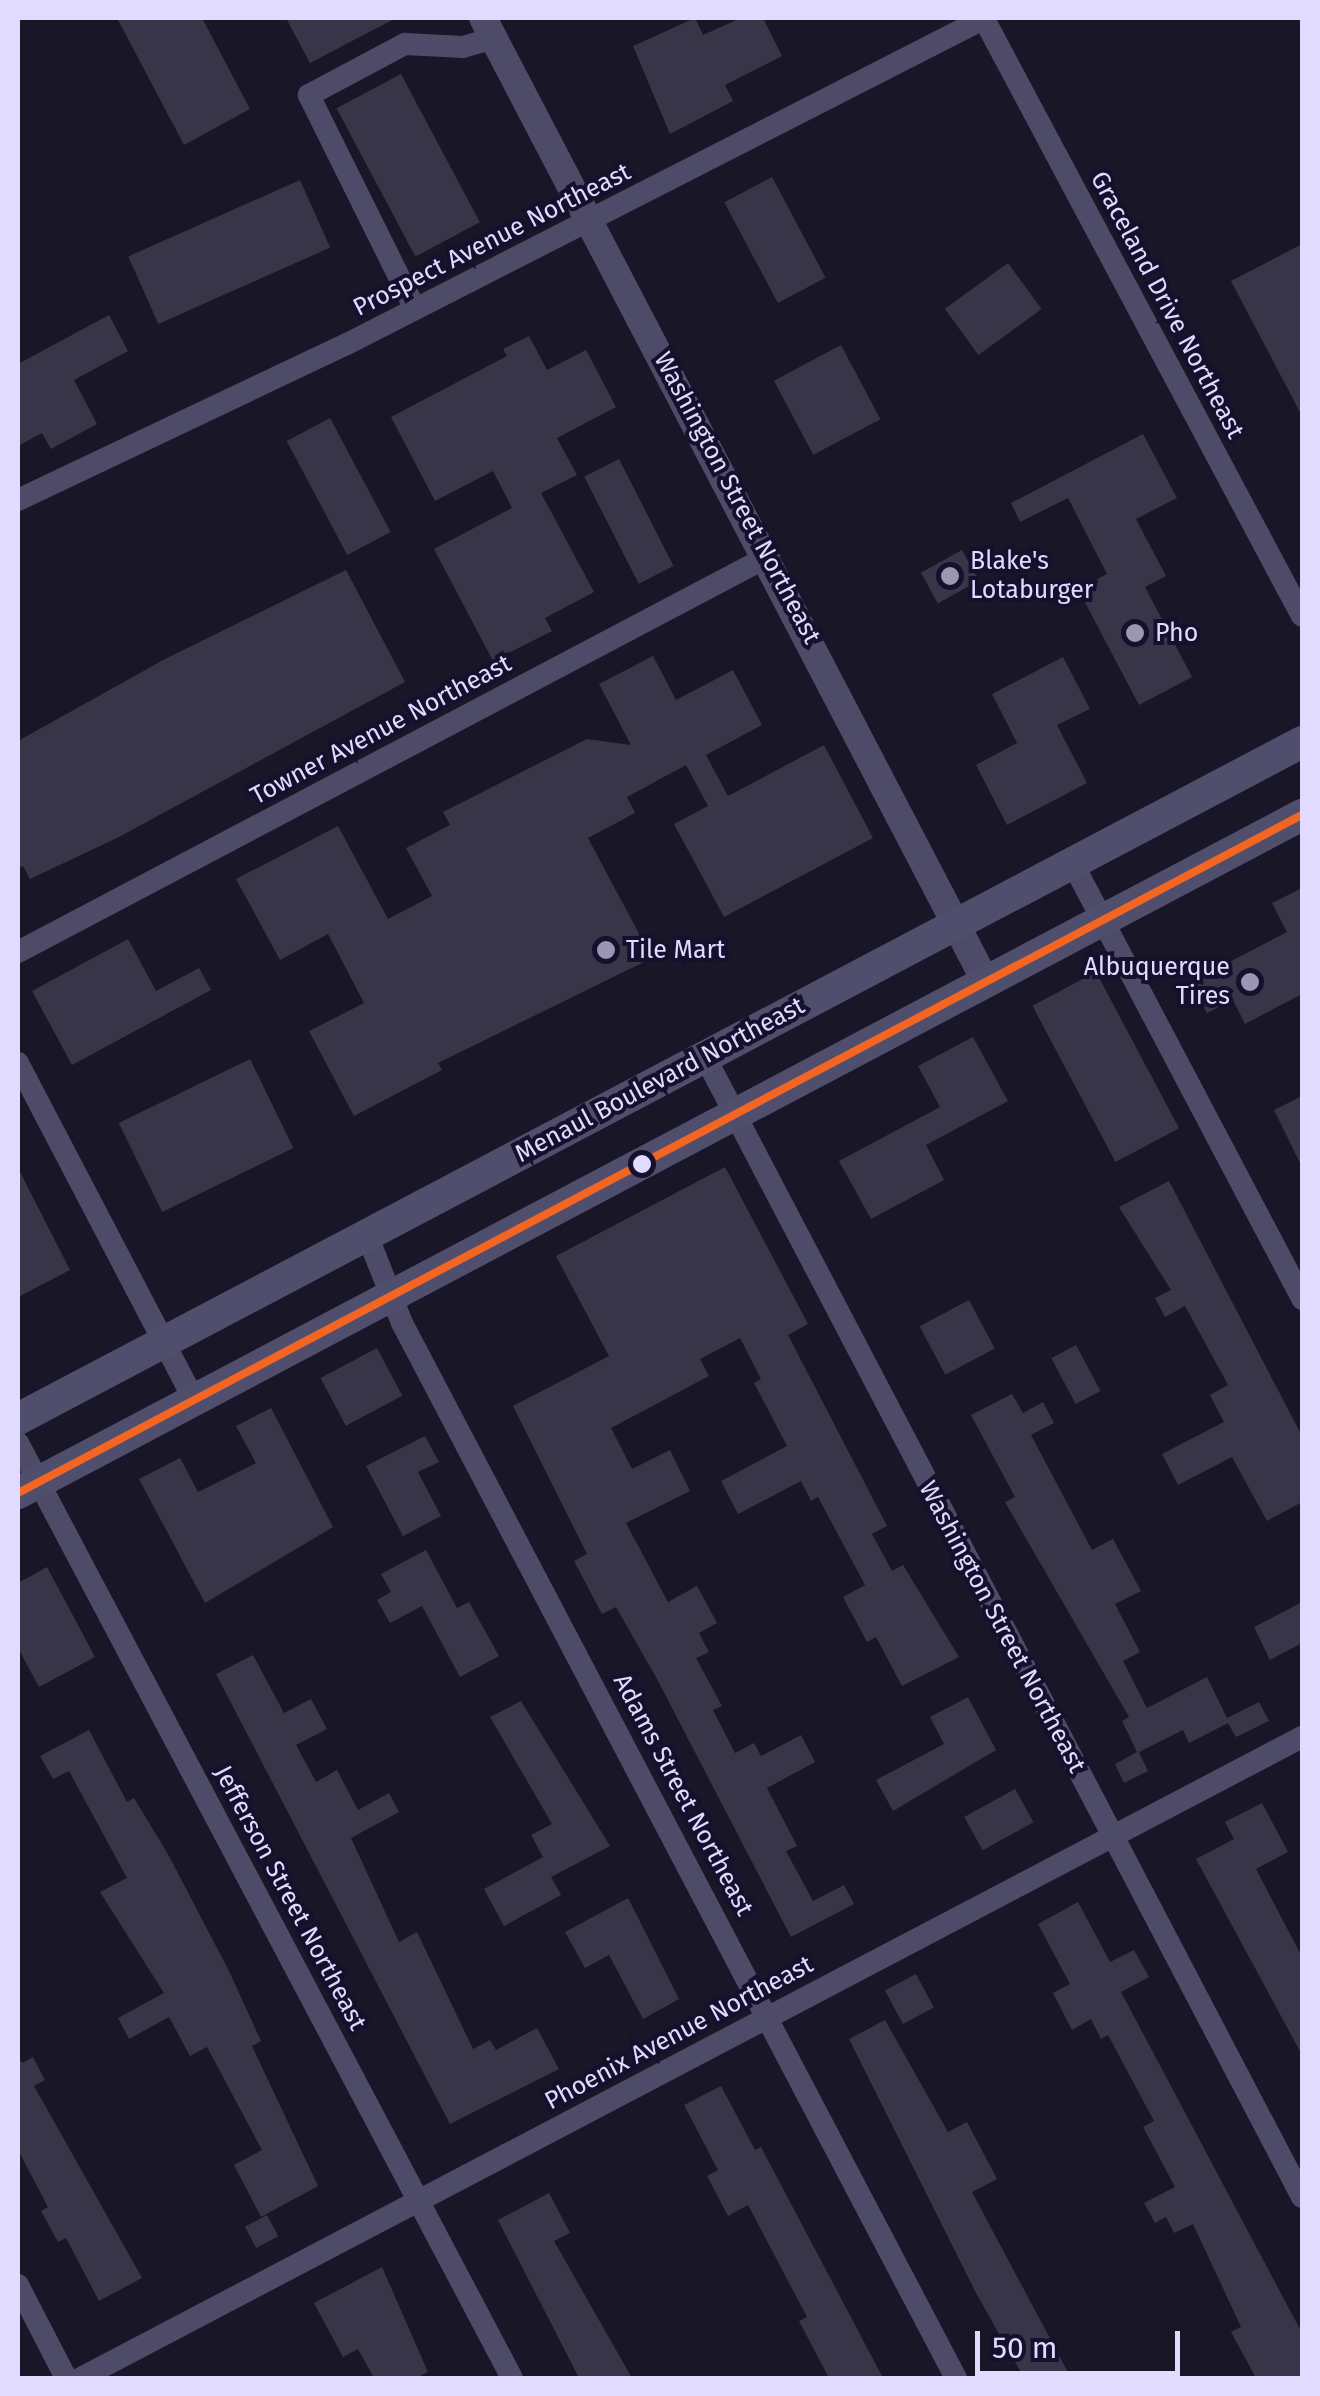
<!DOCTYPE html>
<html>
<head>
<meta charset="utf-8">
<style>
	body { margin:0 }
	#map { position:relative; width:1320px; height:2396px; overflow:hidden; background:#191627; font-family:"Fira Sans",sans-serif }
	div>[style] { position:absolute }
	.building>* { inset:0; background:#393548; transform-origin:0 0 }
	.minor>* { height:22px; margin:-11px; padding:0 11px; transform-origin:11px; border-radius:11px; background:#4d4b68 }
	.tertiary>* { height:28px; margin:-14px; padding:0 14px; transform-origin:14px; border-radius:14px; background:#4d4b68 }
	.secondary>* { height:32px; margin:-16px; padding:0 16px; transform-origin:16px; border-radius:16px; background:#504e6d }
	.bus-1>* { height:8px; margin:-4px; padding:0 4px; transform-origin:4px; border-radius:4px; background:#f26522 }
	.dots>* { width:28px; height:28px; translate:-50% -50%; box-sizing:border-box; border:5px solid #15102d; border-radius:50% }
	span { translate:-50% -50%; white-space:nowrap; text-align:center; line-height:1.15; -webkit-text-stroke:8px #15102d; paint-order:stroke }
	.street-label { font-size:25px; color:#e1dcff }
	.poi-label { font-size:25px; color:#e1dcff }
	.left { translate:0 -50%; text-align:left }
	.right { translate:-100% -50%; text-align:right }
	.frame { position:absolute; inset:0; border:20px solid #e1dcff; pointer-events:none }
	.scale { position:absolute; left:975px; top:2331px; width:205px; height:45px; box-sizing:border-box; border:5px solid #e1dcff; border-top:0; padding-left:12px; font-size:30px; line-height:35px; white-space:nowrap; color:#e1dcff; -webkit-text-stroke:8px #15102d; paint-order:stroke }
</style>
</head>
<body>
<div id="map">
	<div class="building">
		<div style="clip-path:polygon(117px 18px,202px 18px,250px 109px,184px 145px)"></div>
		<div style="clip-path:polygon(286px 18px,396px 18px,310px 63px)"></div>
		<div style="clip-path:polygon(695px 18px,703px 35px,741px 18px,763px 18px,782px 56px,725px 85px,733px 101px,670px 134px,633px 46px)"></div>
		<div style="left:401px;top:74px;width:168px;height:73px;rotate:62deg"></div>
		<div style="left:772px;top:177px;width:114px;height:54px;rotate:62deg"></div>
		<div style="left:300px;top:180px;width:74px;height:188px;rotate:66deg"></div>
		<div style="clip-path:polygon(1302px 244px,1302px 416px,1231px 281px)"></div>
		<div style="left:1008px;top:263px;width:57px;height:78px;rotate:54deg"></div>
		<div style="clip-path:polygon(109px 315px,128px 351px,74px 380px,97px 424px,51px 449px,42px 433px,18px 446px,18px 364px)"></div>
		<div style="clip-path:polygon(529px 336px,547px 370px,586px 350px,616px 407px,557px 438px,577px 475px,541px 493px,594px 592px,545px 618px,552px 631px,493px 661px,434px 549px,512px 508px,493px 471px,435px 501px,391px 417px,507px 356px,503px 349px)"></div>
		<div style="left:841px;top:345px;width:84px;height:76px;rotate:62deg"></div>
		<div style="left:330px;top:418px;width:129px;height:49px;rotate:62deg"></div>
		<div style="clip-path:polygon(1143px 434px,1177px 498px,1136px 519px,1166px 576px,1145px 587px,1192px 677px,1139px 705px,1078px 589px,1107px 574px,1068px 498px,1020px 522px,1011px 503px)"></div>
		<div style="left:619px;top:459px;width:120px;height:39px;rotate:63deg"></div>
		<div style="left:962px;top:550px;width:35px;height:47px;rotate:61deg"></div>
		<div style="clip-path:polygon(346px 570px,405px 682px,117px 838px,30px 879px,23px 866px,18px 869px,18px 741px,165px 659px)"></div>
		<div style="clip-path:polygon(653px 656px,676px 700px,733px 670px,762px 725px,706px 755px,728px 796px,824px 745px,873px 838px,724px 917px,674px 824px,708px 806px,686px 765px,627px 797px,635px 813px,588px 838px,652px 958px,438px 1063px,442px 1070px,354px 1116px,309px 1031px,364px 1003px,328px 934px,280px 960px,236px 879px,338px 826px,388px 919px,432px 896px,406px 848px,450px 825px,443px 812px,587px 739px,631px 745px,599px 684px)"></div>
		<div style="clip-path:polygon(1063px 657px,1090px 709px,1057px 725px,1087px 783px,1007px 825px,976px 765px,1017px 743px,992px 694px)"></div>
		<div style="clip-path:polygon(1302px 888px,1302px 994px,1245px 1024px,1233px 1000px,1207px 1013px,1191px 982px,1287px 932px,1272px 903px)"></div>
		<div style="clip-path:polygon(128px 939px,156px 991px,199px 968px,211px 990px,72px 1065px,32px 991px)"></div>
		<div style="left:1096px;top:972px;width:177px;height:72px;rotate:62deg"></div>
		<div style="clip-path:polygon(973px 1037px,1008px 1101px,926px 1145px,944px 1180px,871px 1219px,839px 1161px,940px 1107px,918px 1066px)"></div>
		<div style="left:250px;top:1059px;width:99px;height:146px;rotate:64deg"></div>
		<div style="clip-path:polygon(1302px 1096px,1302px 1167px,1274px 1110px)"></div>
		<div style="clip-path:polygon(725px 1167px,808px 1324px,788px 1335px,887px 1526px,872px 1534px,892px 1571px,903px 1565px,959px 1657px,902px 1686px,876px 1637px,867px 1642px,843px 1597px,865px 1585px,818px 1497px,811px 1501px,801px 1481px,738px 1514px,721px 1481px,787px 1446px,754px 1383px,761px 1379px,740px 1338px,700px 1359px,709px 1376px,611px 1428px,632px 1469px,670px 1450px,690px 1491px,626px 1523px,668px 1602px,697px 1586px,717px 1623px,699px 1633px,709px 1652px,696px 1658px,722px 1706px,713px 1710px,735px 1753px,754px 1743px,761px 1756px,801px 1735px,815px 1762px,767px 1788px,797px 1846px,786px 1851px,813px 1901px,844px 1885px,854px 1904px,791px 1937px,657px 1679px,616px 1607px,602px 1614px,574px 1561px,587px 1554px,513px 1406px,609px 1356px,556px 1256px)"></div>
		<div style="clip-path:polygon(18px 1168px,70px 1270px,18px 1297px)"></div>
		<div style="clip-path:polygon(1169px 1181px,1302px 1436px,1302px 1502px,1267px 1521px,1232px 1457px,1178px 1485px,1162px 1454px,1224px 1422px,1210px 1395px,1228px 1385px,1185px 1306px,1165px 1317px,1155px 1298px,1171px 1290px,1119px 1207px)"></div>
		<div style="left:969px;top:1300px;width:55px;height:56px;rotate:62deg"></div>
		<div style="left:1076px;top:1345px;width:52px;height:28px;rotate:62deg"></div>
		<div style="left:377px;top:1348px;width:54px;height:64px;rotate:62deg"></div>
		<div style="clip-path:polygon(1012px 1394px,1023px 1413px,1043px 1402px,1054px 1423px,1031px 1435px,1092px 1550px,1113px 1539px,1141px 1591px,1115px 1604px,1140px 1652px,1123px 1661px,1147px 1708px,1207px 1677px,1227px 1718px,1259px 1702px,1269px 1721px,1236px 1737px,1228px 1723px,1189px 1743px,1183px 1730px,1139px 1752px,1148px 1771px,1124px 1783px,1115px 1764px,1137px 1752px,1122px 1721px,1129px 1717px,1005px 1502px,1015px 1497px,971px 1415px)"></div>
		<div style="clip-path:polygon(271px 1408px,333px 1527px,205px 1603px,139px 1479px,180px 1458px,198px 1492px,256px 1463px,236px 1426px)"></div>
		<div style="clip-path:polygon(425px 1436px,439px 1462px,418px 1472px,441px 1516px,403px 1536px,366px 1466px)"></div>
		<div style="clip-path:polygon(426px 1550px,457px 1608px,469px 1602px,499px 1656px,460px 1677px,422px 1606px,390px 1623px,377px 1600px,391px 1592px,381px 1574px)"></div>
		<div style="clip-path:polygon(47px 1567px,95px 1657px,39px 1687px,18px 1648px,18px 1583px)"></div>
		<div style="clip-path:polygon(1302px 1602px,1302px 1643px,1270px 1660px,1254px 1627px)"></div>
		<div style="clip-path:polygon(253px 1655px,284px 1713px,311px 1699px,327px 1729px,296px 1745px,316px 1782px,337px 1770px,358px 1810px,389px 1793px,399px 1812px,351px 1838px,399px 1942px,417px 1932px,473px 2049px,490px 2040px,496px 2050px,537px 2028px,559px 2069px,450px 2124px,216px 1674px)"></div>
		<div style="clip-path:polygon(968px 1697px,996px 1750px,893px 1811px,876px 1780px,944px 1744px,930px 1717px)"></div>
		<div style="clip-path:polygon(521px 1701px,610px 1846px,551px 1877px,561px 1895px,504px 1926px,484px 1889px,543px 1857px,531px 1835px,552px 1824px,490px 1717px)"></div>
		<div style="clip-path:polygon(89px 1730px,127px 1802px,134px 1798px,169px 1856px,229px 1971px,261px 2041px,252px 2046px,318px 2186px,261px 2217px,234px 2165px,262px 2150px,207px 2047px,190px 2056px,169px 2017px,129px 2039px,118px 2018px,164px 1993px,100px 1892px,127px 1878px,69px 1771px,53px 1779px,40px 1756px)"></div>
		<div style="left:1015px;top:1789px;width:38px;height:58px;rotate:61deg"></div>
		<div style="clip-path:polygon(1262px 1803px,1288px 1852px,1256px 1869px,1302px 1957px,1302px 2055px,1196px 1859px,1234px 1839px,1225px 1822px)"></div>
		<div style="clip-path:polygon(628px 1898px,679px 1999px,643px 2019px,609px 1955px,585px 1968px,565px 1932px)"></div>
		<div style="clip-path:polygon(1078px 1902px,1110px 1962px,1134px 1950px,1149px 1977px,1121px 1992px,1302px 2333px,1302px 2378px,1256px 2378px,1231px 2332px,1241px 2327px,1193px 2224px,1174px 2233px,1166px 2217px,1155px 2223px,1144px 2203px,1175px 2187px,1143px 2127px,1154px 2121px,1108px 2035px,1101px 2039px,1091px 2019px,1072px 2030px,1053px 1993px,1070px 1984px,1038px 1924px)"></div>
		<div style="left:916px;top:1974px;width:38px;height:35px;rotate:62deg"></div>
		<div style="clip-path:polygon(885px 2020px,948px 2132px,967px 2122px,997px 2179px,972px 2192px,1071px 2378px,1024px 2378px,976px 2293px,849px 2039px)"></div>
		<div style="clip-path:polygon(18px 2056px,22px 2063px,33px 2057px,45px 2080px,34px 2086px,142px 2278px,99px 2301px,66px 2238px,58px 2242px,41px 2211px,48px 2207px,18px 2150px)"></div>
		<div style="clip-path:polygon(721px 2086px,755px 2150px,761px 2147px,883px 2378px,829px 2378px,799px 2321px,807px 2317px,748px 2205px,728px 2216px,707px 2176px,718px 2170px,684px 2105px)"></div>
		<div style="clip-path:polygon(549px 2193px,570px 2233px,554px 2241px,632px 2378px,579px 2378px,498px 2220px)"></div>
		<div style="left:267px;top:2215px;width:24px;height:25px;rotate:62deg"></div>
		<div style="clip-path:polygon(382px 2267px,428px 2372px,416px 2378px,374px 2378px,358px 2349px,343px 2357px,314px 2303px)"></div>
	</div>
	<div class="minor">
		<div style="left:984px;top:19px;width:676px;rotate:61.96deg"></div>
		<div style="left:415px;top:309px;width:239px;rotate:-116.4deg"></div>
		<div style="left:309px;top:95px;width:109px;rotate:-28deg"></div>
		<div style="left:405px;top:44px;width:58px;rotate:3deg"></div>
		<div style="left:463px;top:47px;width:32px;rotate:-16deg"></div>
		<div style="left:18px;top:500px;width:364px;rotate:-25.4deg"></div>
		<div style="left:347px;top:344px;width:716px;rotate:-27.07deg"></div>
		<div style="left:1073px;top:864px;width:492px;rotate:62.2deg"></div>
		<div style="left:18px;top:952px;width:849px;rotate:-27.8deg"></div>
		<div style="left:704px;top:1055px;width:1289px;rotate:62.36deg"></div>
		<div style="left:18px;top:1063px;width:382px;rotate:62.4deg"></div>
		<div style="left:367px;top:1235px;width:95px;rotate:68.3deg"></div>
		<div style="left:402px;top:1323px;width:1192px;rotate:62.3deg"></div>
		<div style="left:18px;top:1443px;width:1057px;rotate:62.15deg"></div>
		<div style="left:18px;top:2285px;width:105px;rotate:62.7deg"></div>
		<div style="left:81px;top:2378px;width:1379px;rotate:-27.7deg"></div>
	</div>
	<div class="tertiary">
		<div style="left:483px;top:18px;width:1087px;rotate:62.45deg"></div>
	</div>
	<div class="secondary">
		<div style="left:18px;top:1419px;width:1452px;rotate:-27.8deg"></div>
		<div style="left:18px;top:1493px;width:1452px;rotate:-27.84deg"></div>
	</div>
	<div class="bus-1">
		<div style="left:18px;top:1493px;width:1452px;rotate:-27.84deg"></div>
	</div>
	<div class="dots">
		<div style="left:950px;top:576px;background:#9b97b3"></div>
		<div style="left:1135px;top:633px;background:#9b97b3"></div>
		<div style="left:606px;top:950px;background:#9b97b3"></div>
		<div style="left:1250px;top:982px;background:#9b97b3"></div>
		<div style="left:642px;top:1164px;background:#e1dcff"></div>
	</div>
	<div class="street-label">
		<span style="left:492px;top:240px;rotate:-27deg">Prospect Avenue Northeast</span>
		<span style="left:1167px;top:305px;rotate:62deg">Graceland Drive Northeast</span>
		<span style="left:737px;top:498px;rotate:62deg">Washington Street Northeast</span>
		<span style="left:381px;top:730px;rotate:-28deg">Towner Avenue Northeast</span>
		<span style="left:660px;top:1080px;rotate:-28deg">Menaul Boulevard Northeast</span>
		<span style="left:1002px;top:1627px;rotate:62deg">Washington Street Northeast</span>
		<span style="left:683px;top:1795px;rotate:62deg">Adams Street Northeast</span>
		<span style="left:290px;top:1898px;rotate:62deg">Jefferson Street Northeast</span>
		<span style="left:679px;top:2033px;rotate:-28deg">Phoenix Avenue Northeast</span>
	</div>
	<div class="poi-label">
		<span class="left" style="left:970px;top:576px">Blake's<br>Lotaburger</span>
		<span class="left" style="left:1155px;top:633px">Pho</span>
		<span class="left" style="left:626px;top:950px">Tile Mart</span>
		<span class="right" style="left:1230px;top:982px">Albuquerque<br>Tires</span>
	</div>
	<div class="frame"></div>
	<div class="scale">50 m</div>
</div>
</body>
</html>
